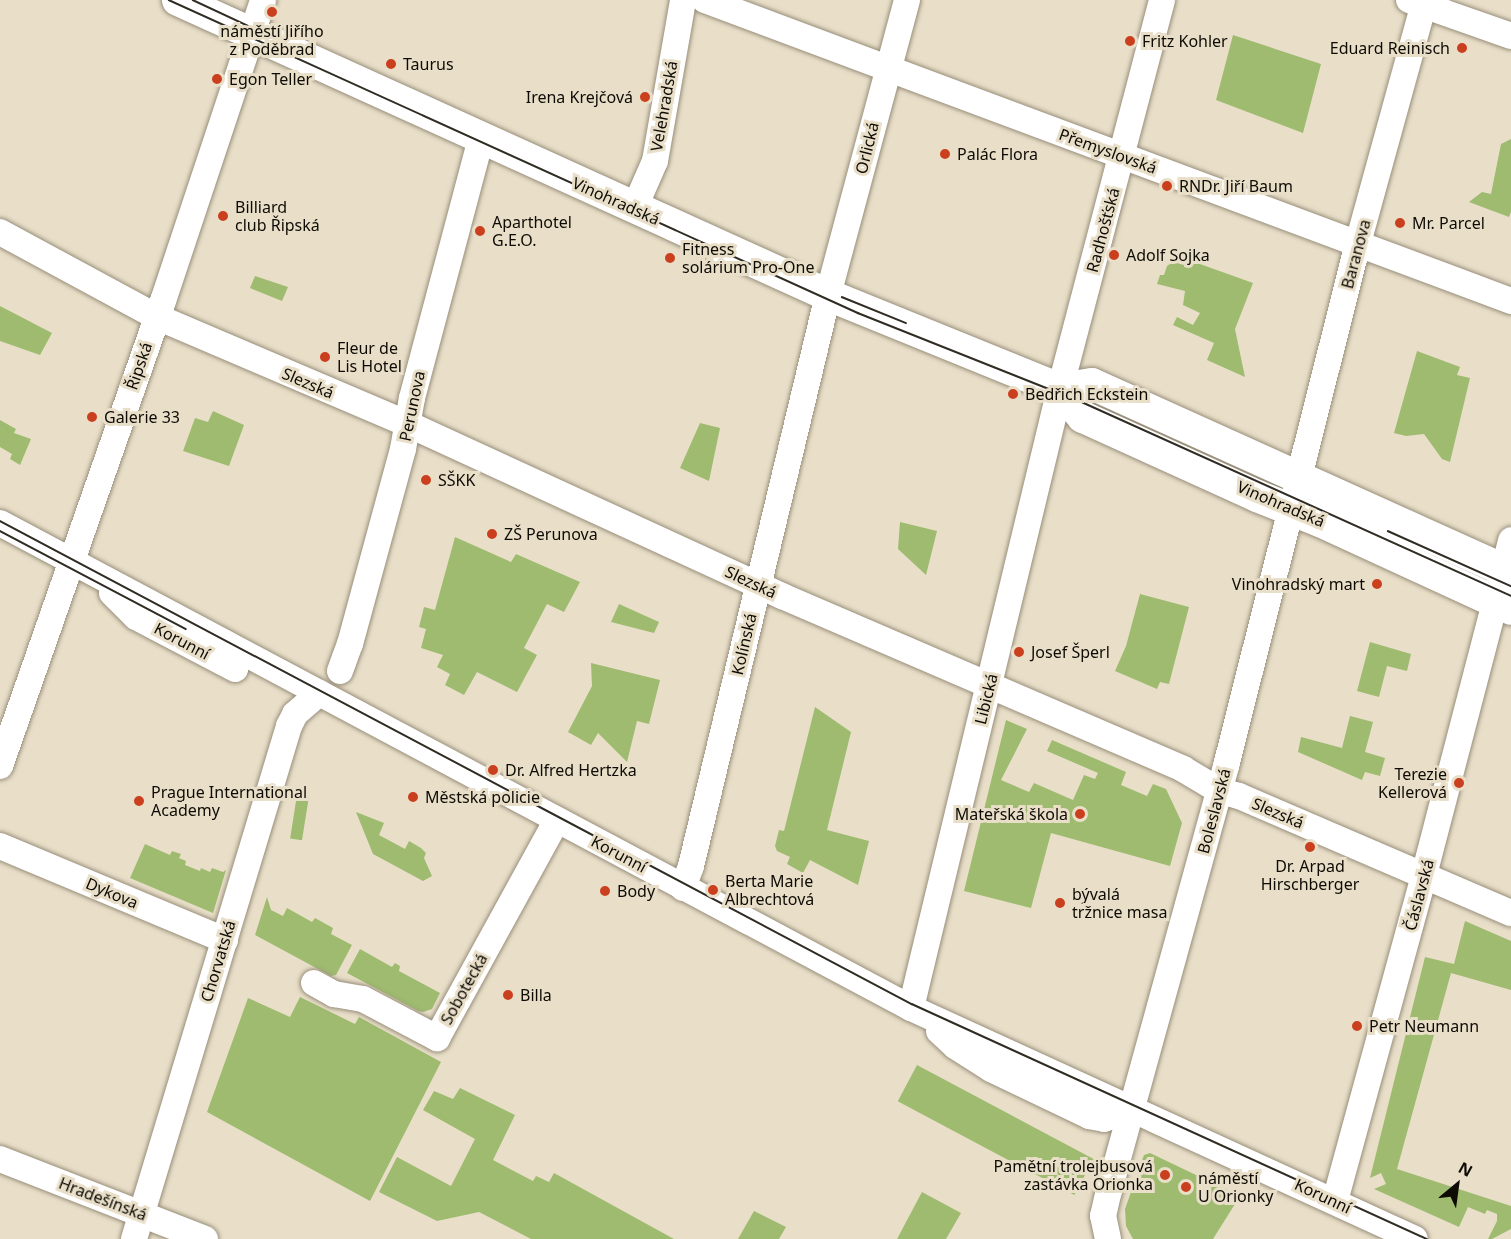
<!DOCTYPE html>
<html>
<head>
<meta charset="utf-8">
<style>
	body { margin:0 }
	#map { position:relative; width:1511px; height:1239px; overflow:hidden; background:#e9dfc9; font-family:"Noto Sans",sans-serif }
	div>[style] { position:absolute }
	.green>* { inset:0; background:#9ebb70; transform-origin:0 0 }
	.roads { filter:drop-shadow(0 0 2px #988e7a) drop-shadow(0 0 2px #988e7a) }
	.minor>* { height:26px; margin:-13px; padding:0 13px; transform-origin:13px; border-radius:13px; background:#fff }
	.major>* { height:32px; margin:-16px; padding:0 16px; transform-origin:16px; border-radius:16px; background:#fff }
	.tram>* { height:1.5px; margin:-0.75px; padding:0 0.75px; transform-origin:0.75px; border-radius:0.75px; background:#302c24 }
	.dots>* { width:16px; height:16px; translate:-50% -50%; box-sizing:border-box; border:3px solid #e9dfc9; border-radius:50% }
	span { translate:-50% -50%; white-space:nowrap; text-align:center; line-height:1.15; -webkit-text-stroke:6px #e9dfc9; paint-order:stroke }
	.poi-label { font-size:16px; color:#0e0b05 }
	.left { translate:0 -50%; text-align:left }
	.right { translate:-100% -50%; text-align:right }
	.street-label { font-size:16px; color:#0e0b05 }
	.north { position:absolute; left:1427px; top:1155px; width:60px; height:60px; -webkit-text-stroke:4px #e9dfc9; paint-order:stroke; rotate:29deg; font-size:16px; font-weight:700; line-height:24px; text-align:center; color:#0e0b05 }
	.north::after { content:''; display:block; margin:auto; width:21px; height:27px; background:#0e0b05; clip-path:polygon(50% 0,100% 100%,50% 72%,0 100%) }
</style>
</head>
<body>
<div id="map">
	<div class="green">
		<div style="clip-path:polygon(1233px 35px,1321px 64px,1303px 133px,1216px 100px)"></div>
		<div style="clip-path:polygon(1511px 139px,1511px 212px,1509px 217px,1469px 202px,1482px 192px,1491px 194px,1501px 144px)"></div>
		<div style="clip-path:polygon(1186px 259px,1253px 283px,1235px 329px,1245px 377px,1207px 360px,1214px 343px,1173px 325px,1177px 317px,1193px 325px,1200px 313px,1183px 305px,1185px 291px,1157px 284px,1160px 275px,1164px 275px,1167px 266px,1173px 262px,1184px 265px)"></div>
		<div style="clip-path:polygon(255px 276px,288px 287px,282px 301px,250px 288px)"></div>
		<div style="clip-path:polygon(0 306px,52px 333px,40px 355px,0 341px)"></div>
		<div style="clip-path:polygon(1417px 351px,1460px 367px,1457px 375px,1470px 378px,1450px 462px,1442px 459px,1424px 434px,1406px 436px,1394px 433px)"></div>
		<div style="clip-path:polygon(213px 411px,244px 425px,229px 466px,183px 451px,195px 418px,208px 422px)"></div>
		<div style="clip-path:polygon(0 420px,16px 429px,14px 433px,31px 439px,20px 465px,10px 459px,12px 454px,0 447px)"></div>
		<div style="clip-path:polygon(700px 423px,720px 428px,709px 481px,680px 468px)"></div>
		<div style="clip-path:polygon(900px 522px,937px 531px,926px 575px,898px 549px)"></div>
		<div style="clip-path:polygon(455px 537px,511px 562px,516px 554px,580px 582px,564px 612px,547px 604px,524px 648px,537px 655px,517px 692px,477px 672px,464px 695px,445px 685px,450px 674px,437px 667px,443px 655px,421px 648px,426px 629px,419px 627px,424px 607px,435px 610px)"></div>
		<div style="clip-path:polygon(1140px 594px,1189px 607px,1169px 684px,1160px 682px,1157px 689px,1115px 671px,1126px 646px)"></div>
		<div style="clip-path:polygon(619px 604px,659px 622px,654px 633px,611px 622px)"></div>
		<div style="clip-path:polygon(1370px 642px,1411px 654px,1407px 671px,1387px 666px,1379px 697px,1357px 691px)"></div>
		<div style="clip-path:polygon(591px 663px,660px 680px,649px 724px,637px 721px,627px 762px,598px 733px,591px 745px,568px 732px,592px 686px)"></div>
		<div style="clip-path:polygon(815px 707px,851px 732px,827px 830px,869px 841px,858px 885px,810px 860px,803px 873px,787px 864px,790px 857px,777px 851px,775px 846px,779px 830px,784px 831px)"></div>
		<div style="clip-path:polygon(1350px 716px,1373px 722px,1365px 752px,1385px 758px,1380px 776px,1365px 772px,1362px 780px,1298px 752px,1301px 737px,1342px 748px)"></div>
		<div style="clip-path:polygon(1006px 720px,1027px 729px,1001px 780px,1029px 792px,1034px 783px,1073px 800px,1084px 775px,1095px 779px,1098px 773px,1047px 751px,1052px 740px,1126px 772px,1121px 785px,1147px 796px,1153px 784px,1166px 789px,1182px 823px,1170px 866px,1051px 833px,1031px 908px,964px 891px)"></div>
		<div style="left:297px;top:795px;width:12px;height:44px;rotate:9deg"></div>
		<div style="clip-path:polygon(356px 812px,384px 823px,379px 835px,405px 849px,409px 841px,421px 848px,426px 853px,424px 858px,432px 876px,423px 881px,373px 854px)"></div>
		<div style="clip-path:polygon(145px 844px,170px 855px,172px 851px,181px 854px,179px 858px,186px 861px,185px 865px,200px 871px,201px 868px,210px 872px,212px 868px,223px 872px,226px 870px,213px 913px,130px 878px)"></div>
		<div style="clip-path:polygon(267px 897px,271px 910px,283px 916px,287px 908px,312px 922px,315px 918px,333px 928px,331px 934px,352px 945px,336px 975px,331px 976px,255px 935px)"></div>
		<div style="clip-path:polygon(1465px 921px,1511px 941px,1511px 990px,1451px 973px,1397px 1169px,1511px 1206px,1511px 1229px,1492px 1239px,1488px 1239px,1497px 1221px,1497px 1214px,1487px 1210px,1485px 1214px,1468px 1207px,1459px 1227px,1374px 1189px,1386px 1184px,1381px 1173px,1370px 1178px,1425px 957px,1454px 964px)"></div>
		<div style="clip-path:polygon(360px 949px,392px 967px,395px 963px,400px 966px,399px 971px,440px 993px,432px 1009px,423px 1012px,418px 1011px,347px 973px)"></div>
		<div style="clip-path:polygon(300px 997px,355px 1024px,359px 1017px,441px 1062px,370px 1201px,207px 1112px,248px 998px,290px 1017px)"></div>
		<div style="left:917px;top:1065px;width:200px;height:41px;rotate:28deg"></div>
		<div style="clip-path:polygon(460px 1088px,515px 1115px,493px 1160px,533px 1181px,536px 1176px,549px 1182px,554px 1173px,674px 1239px,531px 1239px,479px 1212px,437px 1221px,379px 1192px,397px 1157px,451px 1186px,475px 1139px,423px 1110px,434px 1091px,453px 1099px)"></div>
		<div style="clip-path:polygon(1150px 1153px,1240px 1196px,1213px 1239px,1133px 1239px,1126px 1226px,1125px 1209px,1144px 1155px)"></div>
		<div style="clip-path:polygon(922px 1192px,961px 1213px,946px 1239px,897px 1239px)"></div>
		<div style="clip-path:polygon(754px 1211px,786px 1227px,779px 1239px,738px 1239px)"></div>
	</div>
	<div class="roads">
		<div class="minor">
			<div style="left:705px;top:0;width:860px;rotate:20.48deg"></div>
			<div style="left:1409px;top:0;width:108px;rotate:19.4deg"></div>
			<div style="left:634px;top:209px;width:52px;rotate:-66.4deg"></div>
			<div style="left:655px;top:161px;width:163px;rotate:-80.1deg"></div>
			<div style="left:0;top:232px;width:179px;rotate:28.4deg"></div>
			<div style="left:157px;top:317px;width:273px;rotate:23.1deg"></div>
			<div style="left:408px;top:424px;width:412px;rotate:24.7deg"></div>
			<div style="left:782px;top:596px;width:437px;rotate:23.3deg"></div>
			<div style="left:1183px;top:769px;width:43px;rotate:30.7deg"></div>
			<div style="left:1220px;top:791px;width:20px;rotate:15deg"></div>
			<div style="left:1239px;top:796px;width:296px;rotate:23.3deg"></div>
			<div style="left:0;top:523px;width:1032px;rotate:28.03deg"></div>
			<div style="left:911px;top:1008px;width:554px;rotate:24.62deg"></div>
			<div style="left:112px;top:593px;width:34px;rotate:45deg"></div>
			<div style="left:136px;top:617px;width:112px;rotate:27.7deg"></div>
			<div style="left:340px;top:671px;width:29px;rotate:-70deg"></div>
			<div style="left:350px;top:644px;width:202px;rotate:-74.8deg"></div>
			<div style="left:403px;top:449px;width:52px;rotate:-80deg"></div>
			<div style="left:412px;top:398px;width:268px;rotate:-75.1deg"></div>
			<div style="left:0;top:766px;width:493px;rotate:-70.7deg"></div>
			<div style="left:163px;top:301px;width:317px;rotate:-71.6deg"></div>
			<div style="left:0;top:846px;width:244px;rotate:22.7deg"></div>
			<div style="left:683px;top:888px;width:23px;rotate:-70deg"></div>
			<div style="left:691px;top:866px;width:587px;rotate:-76.51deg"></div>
			<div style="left:828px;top:295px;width:305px;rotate:-75deg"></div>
			<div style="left:314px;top:983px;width:23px;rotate:29deg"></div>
			<div style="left:334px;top:994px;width:29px;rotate:10deg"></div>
			<div style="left:363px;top:999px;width:84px;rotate:27.8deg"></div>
			<div style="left:437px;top:1038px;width:249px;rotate:-61.2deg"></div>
			<div style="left:911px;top:1008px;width:637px;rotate:-76.47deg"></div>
			<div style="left:1060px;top:389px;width:402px;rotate:-75.3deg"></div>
			<div style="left:939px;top:1031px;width:22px;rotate:43deg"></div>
			<div style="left:955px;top:1046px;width:43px;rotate:32.6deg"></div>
			<div style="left:991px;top:1069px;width:109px;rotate:25.6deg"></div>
			<div style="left:1089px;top:1116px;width:15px;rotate:11deg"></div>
			<div style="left:1104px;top:1119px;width:29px;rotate:-18deg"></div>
			<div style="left:0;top:1159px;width:220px;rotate:21.3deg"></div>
			<div style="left:1335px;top:1201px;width:338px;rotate:-74.7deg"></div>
			<div style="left:1424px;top:875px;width:346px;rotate:-75.4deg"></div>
			<div style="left:134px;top:1239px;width:536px;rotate:-73.19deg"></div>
			<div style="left:289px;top:726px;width:13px;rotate:-63deg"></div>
			<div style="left:295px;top:714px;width:32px;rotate:-41deg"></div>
			<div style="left:1108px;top:1239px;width:24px;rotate:-102deg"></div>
			<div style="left:1103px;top:1216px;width:26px;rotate:-77deg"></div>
			<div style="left:1109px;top:1191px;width:441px;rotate:-74.6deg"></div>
			<div style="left:1226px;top:766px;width:539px;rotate:-75.83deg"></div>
			<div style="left:1358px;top:243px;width:252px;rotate:-74.6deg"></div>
		</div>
		<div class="major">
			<div style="left:178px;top:0;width:714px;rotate:24.41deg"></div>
			<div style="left:828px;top:295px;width:250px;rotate:22.1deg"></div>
			<div style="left:1060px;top:389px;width:36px;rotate:51deg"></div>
			<div style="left:1083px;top:417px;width:191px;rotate:24.4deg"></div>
			<div style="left:1257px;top:496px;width:68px;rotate:21.6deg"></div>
			<div style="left:1320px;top:521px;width:210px;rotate:24.7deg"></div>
			<div style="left:1060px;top:389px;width:32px;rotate:-9deg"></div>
			<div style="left:1092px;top:384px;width:460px;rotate:24.3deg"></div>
		</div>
	</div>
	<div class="tram">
		<div style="left:169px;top:0;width:757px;rotate:24.43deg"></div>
		<div style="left:858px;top:313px;width:243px;rotate:21.7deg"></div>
		<div style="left:1084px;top:403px;width:469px;rotate:24.3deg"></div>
		<div style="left:193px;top:0;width:102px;rotate:25.1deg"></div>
		<div style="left:842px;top:297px;width:69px;rotate:22.1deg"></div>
		<div style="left:0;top:521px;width:1032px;rotate:27.91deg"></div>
		<div style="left:912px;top:1004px;width:566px;rotate:24.53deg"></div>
		<div style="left:0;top:531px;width:210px;rotate:27.8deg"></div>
		<div style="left:1388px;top:531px;width:135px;rotate:24.1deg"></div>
	</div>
	<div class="dots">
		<div style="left:272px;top:12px;background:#ca401e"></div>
		<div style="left:1130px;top:41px;background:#ca401e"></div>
		<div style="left:1462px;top:48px;background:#ca401e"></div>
		<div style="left:391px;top:64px;background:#ca401e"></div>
		<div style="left:217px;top:79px;background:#ca401e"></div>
		<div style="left:645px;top:97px;background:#ca401e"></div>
		<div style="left:945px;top:154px;background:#ca401e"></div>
		<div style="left:1167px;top:186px;background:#ca401e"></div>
		<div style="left:223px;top:216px;background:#ca401e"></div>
		<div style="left:1400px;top:223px;background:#ca401e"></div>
		<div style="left:480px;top:231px;background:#ca401e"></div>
		<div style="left:1114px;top:255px;background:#ca401e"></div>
		<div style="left:670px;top:258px;background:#ca401e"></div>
		<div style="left:325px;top:357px;background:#ca401e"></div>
		<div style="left:1013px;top:394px;background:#ca401e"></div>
		<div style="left:92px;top:417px;background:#ca401e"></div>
		<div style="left:426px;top:480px;background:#ca401e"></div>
		<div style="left:492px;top:534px;background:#ca401e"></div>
		<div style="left:1377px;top:584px;background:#ca401e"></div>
		<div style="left:1019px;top:652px;background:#ca401e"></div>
		<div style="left:493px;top:770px;background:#ca401e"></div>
		<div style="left:1459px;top:783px;background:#ca401e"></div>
		<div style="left:413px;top:797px;background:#ca401e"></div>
		<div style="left:139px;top:801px;background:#ca401e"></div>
		<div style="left:1080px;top:814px;background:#ca401e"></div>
		<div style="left:1310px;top:847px;background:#ca401e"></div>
		<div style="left:713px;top:890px;background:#ca401e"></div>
		<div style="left:605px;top:891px;background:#ca401e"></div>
		<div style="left:1060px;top:903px;background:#ca401e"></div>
		<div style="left:508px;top:995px;background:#ca401e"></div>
		<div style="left:1357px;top:1026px;background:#ca401e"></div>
		<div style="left:1165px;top:1175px;background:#ca401e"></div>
		<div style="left:1186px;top:1187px;background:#ca401e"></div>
	</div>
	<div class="poi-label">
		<span style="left:272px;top:40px">náměstí Jiřího<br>z Poděbrad</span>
		<span class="left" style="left:1142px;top:41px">Fritz Kohler</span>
		<span class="right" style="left:1450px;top:48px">Eduard Reinisch</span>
		<span class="left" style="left:403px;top:64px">Taurus</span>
		<span class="left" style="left:229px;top:79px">Egon Teller</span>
		<span class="right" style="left:633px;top:97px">Irena Krejčová</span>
		<span class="left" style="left:957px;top:154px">Palác Flora</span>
		<span class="left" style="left:1179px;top:186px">RNDr. Jiří Baum</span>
		<span class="left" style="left:235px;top:216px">Billiard<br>club Řipská</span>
		<span class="left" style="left:492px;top:231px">Aparthotel<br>G.E.O.</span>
		<span class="left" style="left:1412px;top:223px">Mr. Parcel</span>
		<span class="left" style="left:682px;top:258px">Fitness<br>solárium Pro-One</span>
		<span class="left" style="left:1126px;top:255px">Adolf Sojka</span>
		<span class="left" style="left:337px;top:357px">Fleur de<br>Lis Hotel</span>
		<span class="left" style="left:1025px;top:394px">Bedřich Eckstein</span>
		<span class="left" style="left:104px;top:417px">Galerie 33</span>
		<span class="left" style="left:438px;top:480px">SŠKK</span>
		<span class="left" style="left:504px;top:534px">ZŠ Perunova</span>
		<span class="right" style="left:1365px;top:584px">Vinohradský mart</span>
		<span class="left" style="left:1031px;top:652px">Josef Šperl</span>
		<span class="left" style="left:505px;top:770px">Dr. Alfred Hertzka</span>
		<span class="right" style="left:1447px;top:783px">Terezie<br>Kellerová</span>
		<span class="left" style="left:151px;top:801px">Prague International<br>Academy</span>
		<span class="left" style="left:425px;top:797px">Městská policie</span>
		<span class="right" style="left:1068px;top:814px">Mateřská škola</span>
		<span style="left:1310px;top:875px">Dr. Arpad<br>Hirschberger</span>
		<span class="left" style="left:725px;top:890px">Berta Marie<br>Albrechtová</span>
		<span class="left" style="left:617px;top:891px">Body</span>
		<span class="left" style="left:1072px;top:903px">bývalá<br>tržnice masa</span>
		<span class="left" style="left:520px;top:995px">Billa</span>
		<span class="left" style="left:1369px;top:1026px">Petr Neumann</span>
		<span class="right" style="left:1153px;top:1175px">Pamětní trolejbusová<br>zastávka Orionka</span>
		<span class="left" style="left:1198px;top:1187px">náměstí<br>U Orionky</span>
	</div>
	<div class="street-label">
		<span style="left:664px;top:106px;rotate:-80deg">Velehradská</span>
		<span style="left:867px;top:148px;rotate:-76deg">Orlická</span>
		<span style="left:1108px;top:151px;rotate:20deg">Přemyslovská</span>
		<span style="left:616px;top:201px;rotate:24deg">Vinohradská</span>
		<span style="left:1103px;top:230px;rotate:-75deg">Radhošťská</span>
		<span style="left:1356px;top:254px;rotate:-75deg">Baranova</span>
		<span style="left:139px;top:366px;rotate:-71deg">Řipská</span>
		<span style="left:308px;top:383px;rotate:23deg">Slezská</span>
		<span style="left:412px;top:406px;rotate:-78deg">Perunova</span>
		<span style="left:1281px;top:504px;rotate:23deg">Vinohradská</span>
		<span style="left:751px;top:582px;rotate:25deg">Slezská</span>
		<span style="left:182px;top:641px;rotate:28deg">Korunní</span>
		<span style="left:744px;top:644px;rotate:-77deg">Kolínská</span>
		<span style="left:986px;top:699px;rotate:-76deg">Libická</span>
		<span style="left:1214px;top:811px;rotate:-75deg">Boleslavská</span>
		<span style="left:1278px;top:813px;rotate:23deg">Slezská</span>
		<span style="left:619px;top:854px;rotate:28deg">Korunní</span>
		<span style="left:112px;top:893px;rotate:23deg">Dykova</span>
		<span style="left:1419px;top:895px;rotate:-75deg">Čáslavská</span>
		<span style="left:218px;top:961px;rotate:-73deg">Chorvatská</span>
		<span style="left:464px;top:989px;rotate:-61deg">Sobotecká</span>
		<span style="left:1323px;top:1196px;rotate:25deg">Korunní</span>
		<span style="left:103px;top:1199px;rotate:21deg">Hradešínská</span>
	</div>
	<div class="north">N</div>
</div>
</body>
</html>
